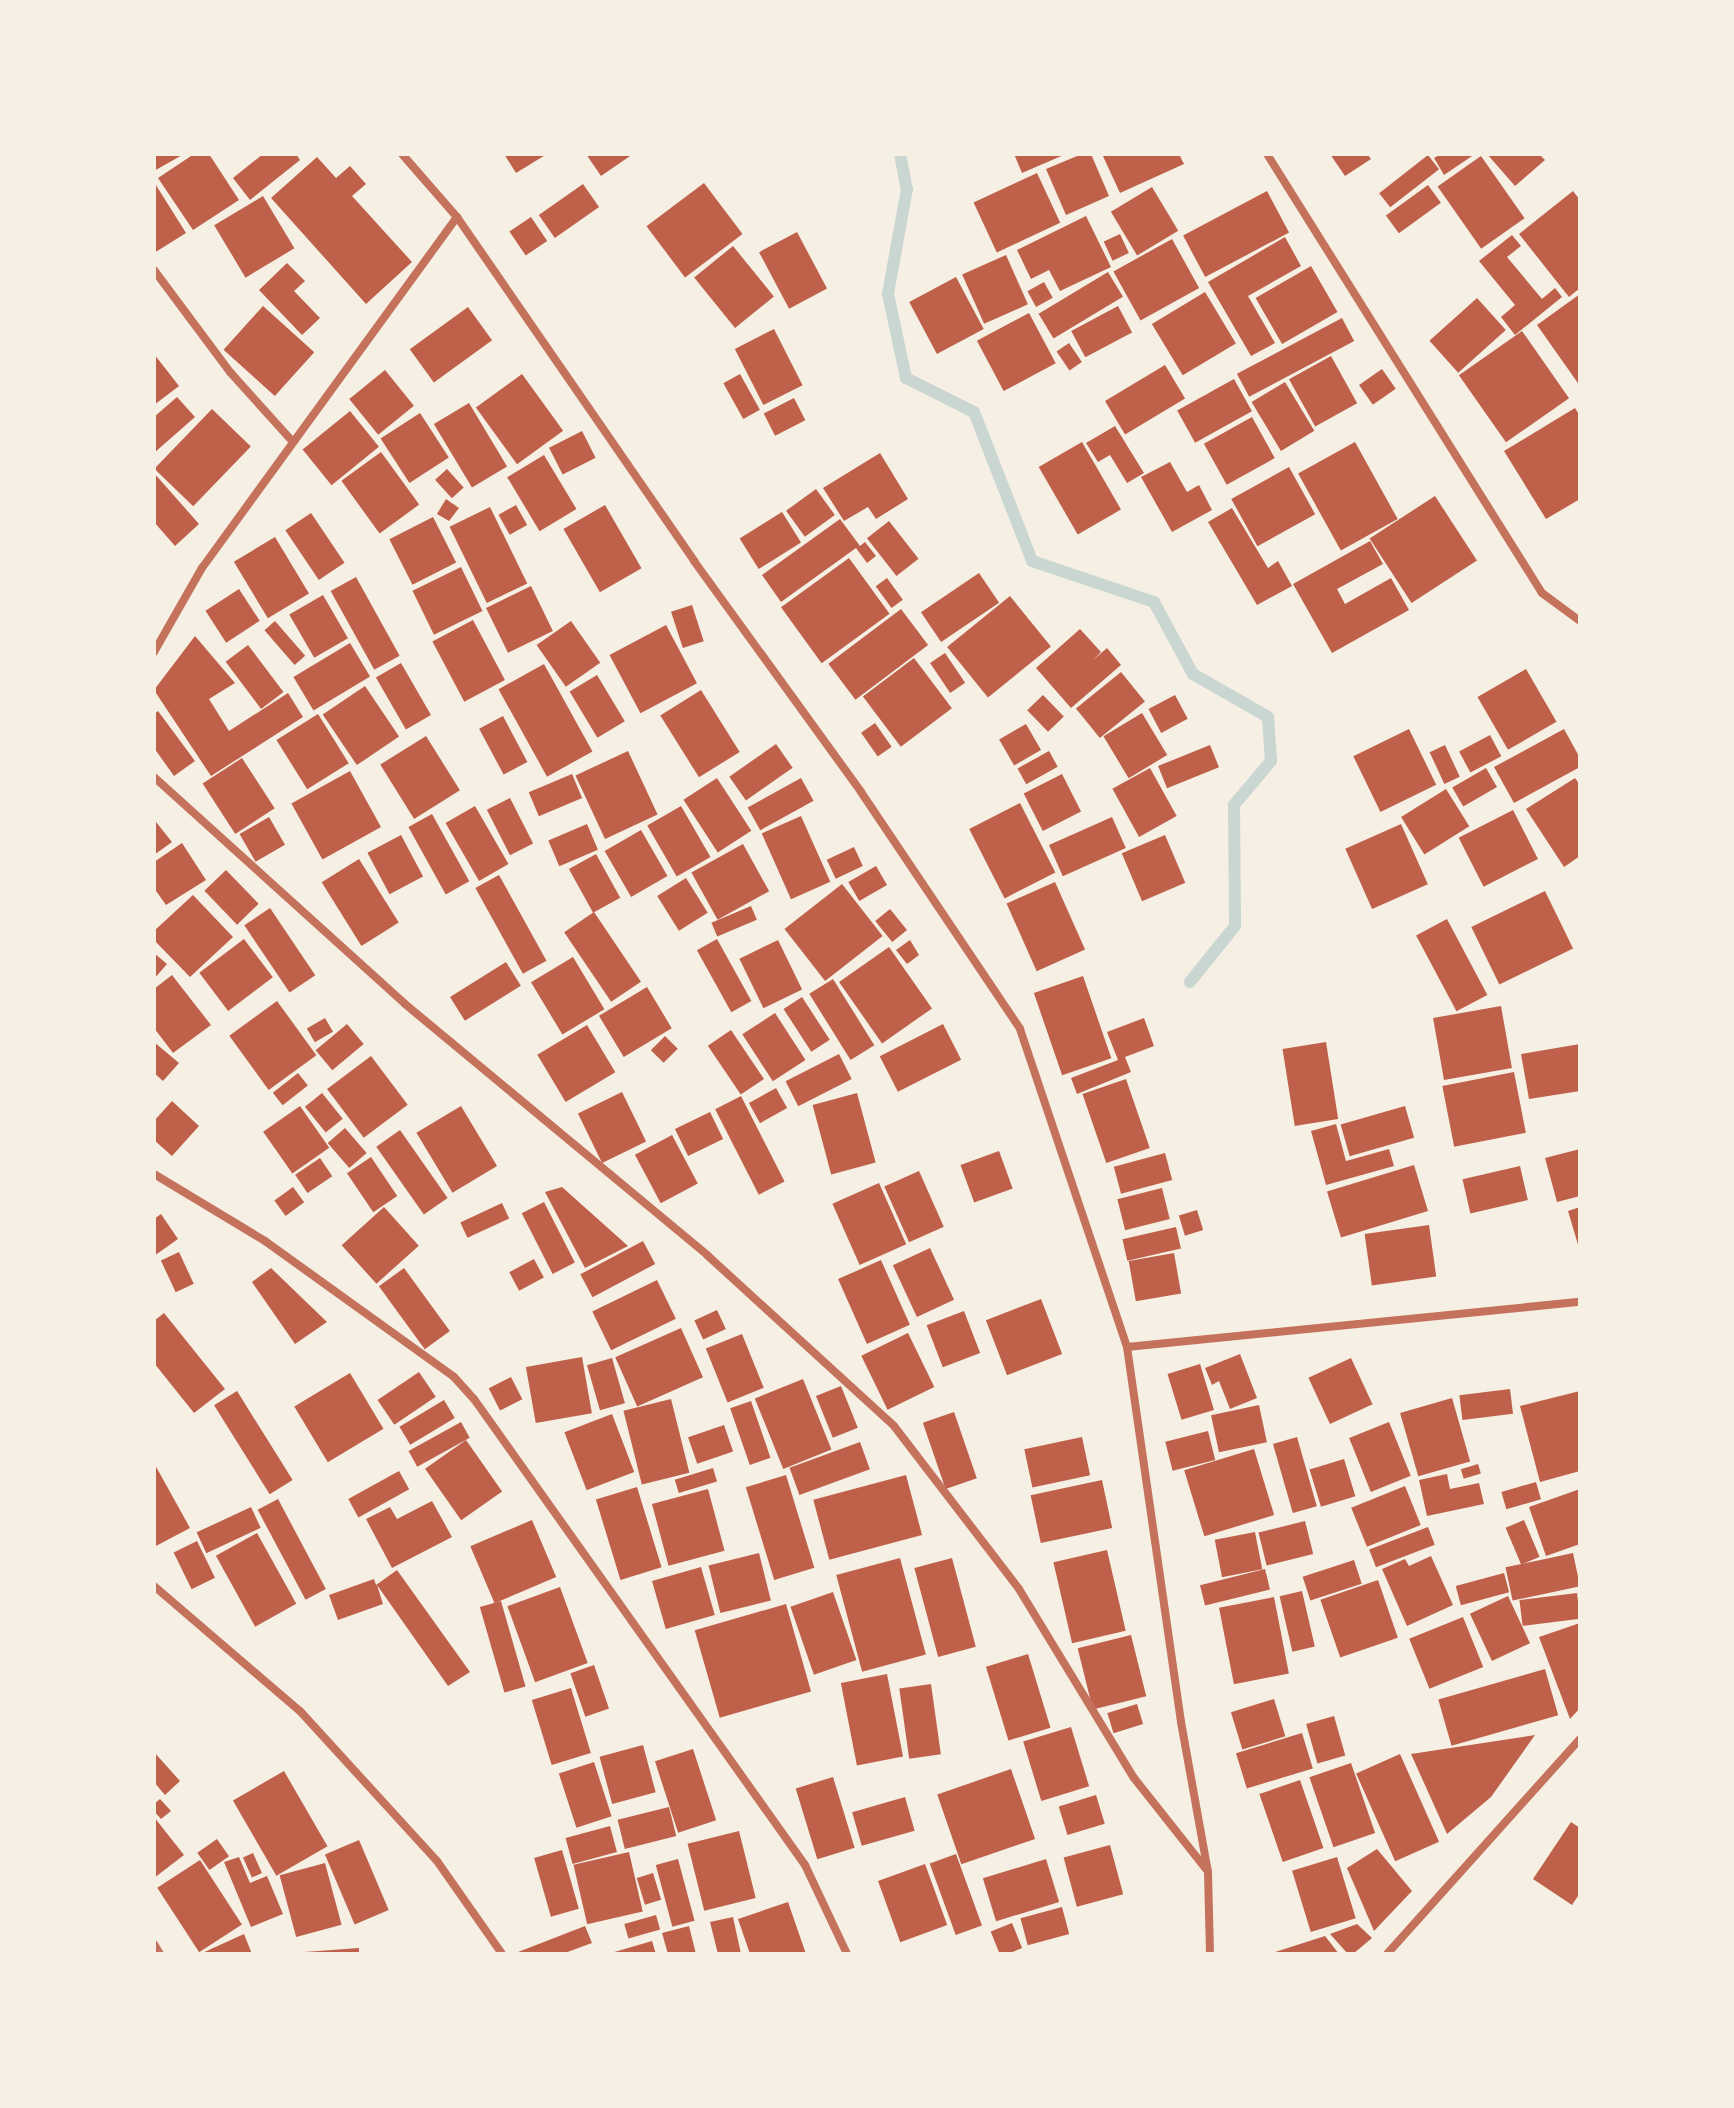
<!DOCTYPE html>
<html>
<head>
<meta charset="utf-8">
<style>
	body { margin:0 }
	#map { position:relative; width:1734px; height:2108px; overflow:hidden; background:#f6efe4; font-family:"Sofia Sans Condensed",sans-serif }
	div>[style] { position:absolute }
	.stream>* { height:12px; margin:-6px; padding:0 6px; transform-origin:6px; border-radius:6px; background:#c9d6d2 }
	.building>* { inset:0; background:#bf614a; transform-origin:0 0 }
	.minor>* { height:8px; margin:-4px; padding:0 4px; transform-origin:4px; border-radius:4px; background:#c5725c }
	span { translate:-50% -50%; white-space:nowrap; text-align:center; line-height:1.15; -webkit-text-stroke:6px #f6efe4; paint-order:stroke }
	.frame { position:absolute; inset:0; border:156px solid #f6efe4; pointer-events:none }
</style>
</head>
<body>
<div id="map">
	<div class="stream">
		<div style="left:900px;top:154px;width:36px;rotate:79deg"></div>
		<div style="left:907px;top:189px;width:107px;rotate:100.3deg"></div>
		<div style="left:888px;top:294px;width:86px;rotate:77.9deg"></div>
		<div style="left:906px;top:378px;width:76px;rotate:26.6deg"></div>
		<div style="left:974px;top:412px;width:160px;rotate:68.7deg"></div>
		<div style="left:1032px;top:561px;width:129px;rotate:18.6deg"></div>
		<div style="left:1154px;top:602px;width:82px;rotate:61.6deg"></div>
		<div style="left:1193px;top:674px;width:86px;rotate:29.8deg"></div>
		<div style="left:1268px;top:717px;width:44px;rotate:86.1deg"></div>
		<div style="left:1271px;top:761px;width:57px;rotate:130.1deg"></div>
		<div style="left:1234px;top:805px;width:121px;rotate:89.5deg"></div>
		<div style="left:1235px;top:926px;width:72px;rotate:128.8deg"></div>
	</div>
	<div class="building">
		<div style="clip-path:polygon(154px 154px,184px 154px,154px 171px)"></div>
		<div style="clip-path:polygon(194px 154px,209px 154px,239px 200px,193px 230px,158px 178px)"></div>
		<div style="clip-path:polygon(263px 154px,296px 154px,300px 160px,250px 200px,233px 178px)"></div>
		<div style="clip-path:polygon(504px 154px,547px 154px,516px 173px)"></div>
		<div style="clip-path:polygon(586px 154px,633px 154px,601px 176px)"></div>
		<div style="clip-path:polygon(1014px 154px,1066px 154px,1022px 173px)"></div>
		<div style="clip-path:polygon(1082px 154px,1091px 154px,1109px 196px,1066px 215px,1046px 169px)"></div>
		<div style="clip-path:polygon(1102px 154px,1179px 154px,1184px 164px,1120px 193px)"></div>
		<div style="clip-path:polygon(1330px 154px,1367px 154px,1371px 159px,1345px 176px)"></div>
		<div style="clip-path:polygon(1441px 154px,1475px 154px,1444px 175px,1434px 158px)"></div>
		<div style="clip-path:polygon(1487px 154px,1539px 154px,1545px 160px,1515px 186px)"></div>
		<div style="left:1428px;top:155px;width:18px;height:62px;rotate:52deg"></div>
		<div style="left:1481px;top:156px;width:76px;height:53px;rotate:55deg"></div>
		<div style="clip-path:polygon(317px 157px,336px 178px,350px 166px,366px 184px,352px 196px,412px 262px,366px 304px,271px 198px)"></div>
		<div style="left:1037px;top:173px;width:55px;height:70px;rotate:65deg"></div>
		<div style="clip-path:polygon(154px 182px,186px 233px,154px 253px)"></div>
		<div style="left:704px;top:183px;width:64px;height:72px;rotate:53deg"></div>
		<div style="left:583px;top:184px;width:28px;height:54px;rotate:55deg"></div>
		<div style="left:1428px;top:185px;width:22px;height:52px;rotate:54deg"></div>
		<div style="left:1152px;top:187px;width:51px;height:48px;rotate:59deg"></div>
		<div style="left:1267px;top:191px;width:47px;height:95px;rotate:62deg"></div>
		<div style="clip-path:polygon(1573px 191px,1580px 200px,1580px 288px,1569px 297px,1519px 234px)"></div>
		<div style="left:263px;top:196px;width:61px;height:57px;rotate:59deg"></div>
		<div style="clip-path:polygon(1086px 216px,1111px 267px,1060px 291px,1049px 270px,1031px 279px,1017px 250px)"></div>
		<div style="left:531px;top:217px;width:29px;height:26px;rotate:56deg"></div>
		<div style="left:797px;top:232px;width:64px;height:43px;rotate:62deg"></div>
		<div style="left:1120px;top:234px;width:21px;height:18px;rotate:65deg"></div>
		<div style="clip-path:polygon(1512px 235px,1521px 246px,1507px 257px,1542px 299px,1555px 288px,1562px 297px,1515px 335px,1501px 317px,1515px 305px,1479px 261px)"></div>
		<div style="clip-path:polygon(1285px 237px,1301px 266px,1248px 296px,1275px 343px,1251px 356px,1208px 282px)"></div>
		<div style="left:1172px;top:239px;width:56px;height:67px;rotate:61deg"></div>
		<div style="left:733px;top:246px;width:65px;height:50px;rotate:51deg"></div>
		<div style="left:1006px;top:255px;width:54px;height:48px;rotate:66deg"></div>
		<div style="clip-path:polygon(287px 263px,305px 281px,294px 291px,320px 318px,302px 335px,259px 290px)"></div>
		<div style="left:1311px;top:266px;width:53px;height:64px;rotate:60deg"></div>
		<div style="left:1108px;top:272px;width:29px;height:81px;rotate:59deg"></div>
		<div style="left:956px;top:277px;width:59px;height:53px;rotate:62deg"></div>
		<div style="left:1044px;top:282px;width:18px;height:19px;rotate:61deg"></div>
		<div style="left:1205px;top:292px;width:60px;height:62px;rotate:59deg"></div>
		<div style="clip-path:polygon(1580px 294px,1580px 386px,1537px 325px)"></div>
		<div style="left:1477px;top:298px;width:43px;height:64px;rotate:48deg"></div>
		<div style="left:263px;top:306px;width:69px;height:59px;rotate:42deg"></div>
		<div style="left:1118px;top:306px;width:30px;height:53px;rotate:62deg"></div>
		<div style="left:468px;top:307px;width:41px;height:72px;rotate:54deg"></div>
		<div style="left:1029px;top:313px;width:57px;height:59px;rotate:62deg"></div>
		<div style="left:1342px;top:318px;width:26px;height:119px;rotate:62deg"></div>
		<div style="left:774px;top:329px;width:63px;height:44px;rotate:63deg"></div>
		<div style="left:1522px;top:331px;width:82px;height:77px;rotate:55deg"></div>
		<div style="left:1069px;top:343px;width:23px;height:15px;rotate:56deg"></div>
		<div style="clip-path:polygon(154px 354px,179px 386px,154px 405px)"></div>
		<div style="left:1331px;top:356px;width:54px;height:48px;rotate:61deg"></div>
		<div style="left:1165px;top:365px;width:39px;height:70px;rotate:59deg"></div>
		<div style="left:1382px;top:369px;width:24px;height:28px;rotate:55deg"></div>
		<div style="left:385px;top:370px;width:46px;height:46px;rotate:51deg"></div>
		<div style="left:522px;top:374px;width:70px;height:57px;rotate:54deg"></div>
		<div style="left:740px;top:374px;width:41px;height:19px;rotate:61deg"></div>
		<div style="left:1234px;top:379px;width:37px;height:65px;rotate:61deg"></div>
		<div style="left:1285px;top:382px;width:57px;height:39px;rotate:59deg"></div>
		<div style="clip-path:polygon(177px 397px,195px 417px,154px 453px,154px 417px)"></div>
		<div style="left:794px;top:398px;width:25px;height:34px;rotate:63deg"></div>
		<div style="left:469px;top:403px;width:74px;height:41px;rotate:59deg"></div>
		<div style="clip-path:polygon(1575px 408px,1580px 416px,1580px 499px,1546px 519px,1504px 451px)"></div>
		<div style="left:212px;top:409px;width:54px;height:83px;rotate:44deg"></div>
		<div style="left:350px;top:411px;width:46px;height:61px;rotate:51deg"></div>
		<div style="left:420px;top:413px;width:53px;height:47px;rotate:57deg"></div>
		<div style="left:1252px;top:417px;width:47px;height:55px;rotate:61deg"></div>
		<div style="clip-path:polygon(1115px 426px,1144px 473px,1127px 483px,1110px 455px,1098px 462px,1086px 443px)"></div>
		<div style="left:582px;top:431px;width:30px;height:37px;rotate:63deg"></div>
		<div style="left:1082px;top:442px;width:78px;height:50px;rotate:60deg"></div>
		<div style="left:1355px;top:442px;width:88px;height:65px;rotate:61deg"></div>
		<div style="left:381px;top:452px;width:65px;height:49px;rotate:54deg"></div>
		<div style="clip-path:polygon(880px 453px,908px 499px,876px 519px,868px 507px,844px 521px,823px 488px)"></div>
		<div style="left:544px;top:455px;width:63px;height:43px;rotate:59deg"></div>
		<div style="clip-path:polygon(1170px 462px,1187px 492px,1199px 485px,1212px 510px,1172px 532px,1141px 477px)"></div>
		<div style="left:1289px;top:467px;width:54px;height:66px;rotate:61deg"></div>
		<div style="left:447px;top:469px;width:25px;height:16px;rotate:48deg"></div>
		<div style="clip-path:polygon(154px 473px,199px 524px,175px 546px,154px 522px)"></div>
		<div style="left:816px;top:489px;width:32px;height:37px;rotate:54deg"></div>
		<div style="left:1435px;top:496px;width:77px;height:78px;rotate:57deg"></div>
		<div style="clip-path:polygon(446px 499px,459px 508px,449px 521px,437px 514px)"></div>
		<div style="left:516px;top:505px;width:23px;height:20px;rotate:61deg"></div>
		<div style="left:605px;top:505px;width:73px;height:48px;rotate:60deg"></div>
		<div style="left:490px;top:507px;width:85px;height:45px;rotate:64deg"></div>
		<div style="clip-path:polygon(1232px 508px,1268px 568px,1278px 561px,1292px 586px,1257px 605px,1208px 522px)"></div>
		<div style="left:782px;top:512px;width:36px;height:50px;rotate:58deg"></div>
		<div style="left:311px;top:513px;width:60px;height:31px;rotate:56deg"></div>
		<div style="left:433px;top:517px;width:51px;height:49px;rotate:63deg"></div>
		<div style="clip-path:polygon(840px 519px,860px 546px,865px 542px,876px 556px,867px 563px,856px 548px,781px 602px,762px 575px)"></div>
		<div style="left:889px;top:521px;width:48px;height:28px;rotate:52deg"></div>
		<div style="left:275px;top:537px;width:66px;height:48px;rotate:59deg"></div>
		<div style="clip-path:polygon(1370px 541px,1383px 564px,1337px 589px,1345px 604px,1391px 578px,1409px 610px,1332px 653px,1293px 584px)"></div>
		<div style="left:849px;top:558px;width:69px;height:84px;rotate:54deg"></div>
		<div style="left:461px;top:567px;width:49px;height:54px;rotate:64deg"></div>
		<div style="left:979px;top:573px;width:36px;height:70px;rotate:56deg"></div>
		<div style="left:356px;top:577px;width:90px;height:29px;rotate:61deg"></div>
		<div style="left:887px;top:578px;width:27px;height:14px;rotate:54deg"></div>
		<div style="left:531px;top:586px;width:50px;height:50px;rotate:64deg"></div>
		<div style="left:239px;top:589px;width:38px;height:40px;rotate:57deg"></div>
		<div style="left:323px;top:595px;width:50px;height:39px;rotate:60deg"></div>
		<div style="left:1010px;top:596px;width:65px;height:81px;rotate:51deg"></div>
		<div style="left:692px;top:605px;width:38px;height:22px;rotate:72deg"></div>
		<div style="left:901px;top:609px;width:45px;height:91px;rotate:53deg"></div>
		<div style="left:473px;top:620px;width:68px;height:46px;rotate:62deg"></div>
		<div style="left:275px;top:621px;width:46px;height:14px;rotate:49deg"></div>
		<div style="left:571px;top:621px;width:51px;height:42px;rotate:55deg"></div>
		<div style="left:666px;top:625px;width:66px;height:64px;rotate:62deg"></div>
		<div style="clip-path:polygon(1080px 629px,1101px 652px,1092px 661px,1107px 648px,1121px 665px,1071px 708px,1036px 668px)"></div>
		<div style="clip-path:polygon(195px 636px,235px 683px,209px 699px,229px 731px,288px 693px,303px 717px,211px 776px,154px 690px)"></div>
		<div style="left:350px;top:643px;width:39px;height:66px;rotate:59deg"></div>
		<div style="left:248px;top:645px;width:59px;height:28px;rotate:53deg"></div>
		<div style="left:945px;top:653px;width:36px;height:18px;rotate:56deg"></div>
		<div style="left:914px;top:658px;width:63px;height:64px;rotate:53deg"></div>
		<div style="left:401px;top:663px;width:60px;height:29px;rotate:60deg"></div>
		<div style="left:544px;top:664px;width:100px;height:52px;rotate:61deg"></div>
		<div style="left:1526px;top:669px;width:61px;height:56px;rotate:60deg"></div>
		<div style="left:1121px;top:672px;width:38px;height:58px;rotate:51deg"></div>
		<div style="left:597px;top:675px;width:54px;height:32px;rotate:59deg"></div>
		<div style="left:365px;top:686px;width:61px;height:51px;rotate:56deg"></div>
		<div style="left:701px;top:690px;width:73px;height:48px;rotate:58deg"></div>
		<div style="left:1043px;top:695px;width:30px;height:22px;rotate:46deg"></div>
		<div style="left:1175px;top:695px;width:27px;height:30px;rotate:62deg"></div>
		<div style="clip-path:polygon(158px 711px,195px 761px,174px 776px,154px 748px,154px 714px)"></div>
		<div style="left:1142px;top:713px;width:49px;height:45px;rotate:59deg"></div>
		<div style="left:318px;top:714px;width:58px;height:49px;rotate:58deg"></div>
		<div style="left:503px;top:716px;width:52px;height:27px;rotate:62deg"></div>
		<div style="left:875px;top:723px;width:29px;height:17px;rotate:55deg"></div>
		<div style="left:1026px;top:724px;width:30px;height:31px;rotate:60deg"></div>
		<div style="left:1409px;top:729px;width:62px;height:62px;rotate:64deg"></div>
		<div style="clip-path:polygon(1564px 729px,1580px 758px,1580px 767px,1514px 803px,1494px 767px)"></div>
		<div style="left:1490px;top:735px;width:24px;height:35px;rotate:62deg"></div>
		<div style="left:426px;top:736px;width:64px;height:54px;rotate:58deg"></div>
		<div style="left:776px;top:744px;width:29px;height:57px;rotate:55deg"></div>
		<div style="left:1210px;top:745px;width:24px;height:56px;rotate:68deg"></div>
		<div style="left:1445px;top:745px;width:35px;height:17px;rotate:65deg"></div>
		<div style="left:628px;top:751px;width:70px;height:58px;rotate:65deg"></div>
		<div style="left:1049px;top:751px;width:18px;height:36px;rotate:61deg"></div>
		<div style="left:242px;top:758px;width:60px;height:47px;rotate:57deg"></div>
		<div style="left:1150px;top:768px;width:55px;height:43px;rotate:61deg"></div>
		<div style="left:1486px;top:768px;width:22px;height:39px;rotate:60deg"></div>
		<div style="left:350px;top:771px;width:64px;height:67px;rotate:61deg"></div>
		<div style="left:572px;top:774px;width:26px;height:47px;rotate:67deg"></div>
		<div style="left:1062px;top:774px;width:42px;height:43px;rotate:63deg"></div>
		<div style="left:717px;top:778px;width:63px;height:40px;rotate:57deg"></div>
		<div style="left:801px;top:778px;width:26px;height:61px;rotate:61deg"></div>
		<div style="clip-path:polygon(1575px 778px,1580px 785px,1580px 856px,1564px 867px,1526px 809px)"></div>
		<div style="left:1446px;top:789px;width:44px;height:53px;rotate:58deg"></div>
		<div style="left:510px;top:798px;width:51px;height:26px;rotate:63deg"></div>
		<div style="left:1020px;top:803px;width:78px;height:57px;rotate:63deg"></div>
		<div style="left:475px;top:806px;width:67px;height:34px;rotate:60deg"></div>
		<div style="left:681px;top:806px;width:59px;height:39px;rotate:60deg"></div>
		<div style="left:1513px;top:810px;width:55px;height:61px;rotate:63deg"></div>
		<div style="left:432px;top:814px;width:77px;height:27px;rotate:61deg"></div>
		<div style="left:801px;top:816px;width:72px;height:43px;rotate:66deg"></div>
		<div style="left:269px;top:817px;width:32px;height:34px;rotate:60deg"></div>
		<div style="left:1112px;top:817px;width:34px;height:69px;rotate:66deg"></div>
		<div style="clip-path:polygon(156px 822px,172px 842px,154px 855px,154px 823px)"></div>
		<div style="left:587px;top:824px;width:28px;height:42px;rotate:67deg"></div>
		<div style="left:1401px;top:824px;width:66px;height:61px;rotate:66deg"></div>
		<div style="left:641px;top:830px;width:53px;height:42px;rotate:60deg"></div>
		<div style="left:401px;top:835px;width:47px;height:38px;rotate:62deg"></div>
		<div style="left:1165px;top:835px;width:52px;height:47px;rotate:67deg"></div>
		<div style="clip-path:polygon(182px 843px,206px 880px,166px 905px,154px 888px,154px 862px)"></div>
		<div style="left:743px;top:844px;width:54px;height:59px;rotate:61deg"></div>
		<div style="left:854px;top:847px;width:21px;height:30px;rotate:65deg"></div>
		<div style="left:596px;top:854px;width:50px;height:31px;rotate:61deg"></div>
		<div style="left:359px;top:859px;width:75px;height:44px;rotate:58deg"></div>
		<div style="left:876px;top:866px;width:22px;height:32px;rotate:60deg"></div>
		<div style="left:226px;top:870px;width:47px;height:30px;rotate:46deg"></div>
		<div style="left:499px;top:875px;width:98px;height:27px;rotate:61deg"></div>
		<div style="left:686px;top:878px;width:41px;height:34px;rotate:58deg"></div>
		<div style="left:1055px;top:882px;width:74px;height:53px;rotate:66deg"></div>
		<div style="left:842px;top:884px;width:66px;height:73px;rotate:52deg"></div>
		<div style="left:1545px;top:891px;width:64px;height:82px;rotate:64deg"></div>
		<div style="clip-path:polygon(193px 895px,233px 937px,190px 977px,154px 940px,154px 931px)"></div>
		<div style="left:751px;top:906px;width:15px;height:43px;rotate:67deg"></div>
		<div style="left:270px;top:908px;width:81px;height:31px;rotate:56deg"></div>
		<div style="left:890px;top:909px;width:27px;height:19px;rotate:51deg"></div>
		<div style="left:594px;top:912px;width:84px;height:36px;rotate:56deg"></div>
		<div style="left:1447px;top:919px;width:86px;height:35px;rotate:62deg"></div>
		<div style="left:244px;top:939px;width:48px;height:56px;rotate:53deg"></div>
		<div style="left:717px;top:939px;width:71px;height:23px;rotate:61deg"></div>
		<div style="left:778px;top:940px;width:55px;height:43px;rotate:64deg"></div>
		<div style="clip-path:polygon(910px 940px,919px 955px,907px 964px,896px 950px)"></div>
		<div style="left:889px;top:947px;width:75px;height:61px;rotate:55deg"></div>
		<div style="clip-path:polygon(154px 953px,167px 964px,154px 979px)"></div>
		<div style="left:573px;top:957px;width:61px;height:49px;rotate:59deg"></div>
		<div style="left:506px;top:962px;width:28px;height:66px;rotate:58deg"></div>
		<div style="clip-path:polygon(172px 975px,211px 1025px,173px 1053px,154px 1028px,154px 989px)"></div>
		<div style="left:1083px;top:976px;width:87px;height:52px;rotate:71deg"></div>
		<div style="left:833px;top:979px;width:78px;height:28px;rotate:58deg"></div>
		<div style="left:647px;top:987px;width:48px;height:56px;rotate:59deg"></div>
		<div style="left:802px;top:997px;width:51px;height:22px;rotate:57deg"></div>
		<div style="left:277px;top:1001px;width:67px;height:59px;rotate:54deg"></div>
		<div style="left:1501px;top:1006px;width:63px;height:69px;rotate:80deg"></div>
		<div style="left:775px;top:1013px;width:56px;height:39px;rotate:57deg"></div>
		<div style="left:325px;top:1018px;width:16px;height:21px;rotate:60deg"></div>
		<div style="clip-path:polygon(1144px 1018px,1154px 1046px,1125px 1057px,1131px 1072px,1077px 1094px,1071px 1078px,1118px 1060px,1107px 1032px)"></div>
		<div style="left:347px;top:1024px;width:26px;height:41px;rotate:50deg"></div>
		<div style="left:943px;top:1024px;width:40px;height:71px;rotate:63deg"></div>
		<div style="left:587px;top:1025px;width:55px;height:58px;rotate:59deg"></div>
		<div style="left:731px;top:1030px;width:59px;height:28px;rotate:56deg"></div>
		<div style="left:665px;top:1036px;width:18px;height:20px;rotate:45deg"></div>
		<div style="clip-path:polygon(154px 1042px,179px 1063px,163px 1081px,154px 1073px)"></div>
		<div style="left:1326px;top:1042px;width:78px;height:44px;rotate:81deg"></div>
		<div style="clip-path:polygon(1580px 1044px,1580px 1091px,1529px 1099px,1521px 1054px)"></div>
		<div style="left:839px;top:1054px;width:28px;height:60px;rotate:63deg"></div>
		<div style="left:371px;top:1056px;width:61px;height:55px;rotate:53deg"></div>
		<div style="left:1514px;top:1072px;width:62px;height:73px;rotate:79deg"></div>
		<div style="left:298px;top:1073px;width:16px;height:32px;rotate:52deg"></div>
		<div style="left:1126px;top:1079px;width:73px;height:46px;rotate:71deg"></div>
		<div style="left:776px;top:1088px;width:23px;height:31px;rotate:61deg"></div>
		<div style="left:622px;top:1092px;width:55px;height:49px;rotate:64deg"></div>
		<div style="left:322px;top:1093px;width:33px;height:22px;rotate:51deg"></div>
		<div style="left:857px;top:1093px;width:72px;height:46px;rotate:75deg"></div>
		<div style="left:741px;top:1096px;width:96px;height:29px;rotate:63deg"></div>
		<div style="clip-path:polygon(172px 1101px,199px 1126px,172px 1156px,154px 1140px,154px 1121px)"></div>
		<div style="left:300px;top:1106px;width:51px;height:45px;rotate:55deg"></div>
		<div style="left:461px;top:1106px;width:70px;height:52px;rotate:59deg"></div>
		<div style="left:1405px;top:1106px;width:33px;height:67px;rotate:74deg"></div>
		<div style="left:710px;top:1112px;width:30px;height:39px;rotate:64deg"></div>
		<div style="clip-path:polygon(1336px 1124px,1346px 1161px,1389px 1149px,1394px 1166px,1326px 1185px,1311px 1131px)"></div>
		<div style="left:345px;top:1128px;width:33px;height:23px;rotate:49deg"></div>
		<div style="left:400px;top:1130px;width:83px;height:29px;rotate:55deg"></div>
		<div style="left:672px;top:1135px;width:55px;height:42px;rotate:62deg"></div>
		<div style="clip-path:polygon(1580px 1149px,1580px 1196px,1557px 1202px,1545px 1158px)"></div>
		<div style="left:999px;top:1151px;width:40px;height:41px;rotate:70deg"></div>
		<div style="left:1165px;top:1153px;width:28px;height:53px;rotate:75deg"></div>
		<div style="left:371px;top:1157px;width:47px;height:29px;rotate:56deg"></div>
		<div style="left:320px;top:1158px;width:22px;height:30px;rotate:56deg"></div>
		<div style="left:1414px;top:1165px;width:48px;height:91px;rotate:73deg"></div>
		<div style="left:1520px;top:1166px;width:35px;height:59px;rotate:77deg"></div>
		<div style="left:919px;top:1171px;width:61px;height:38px;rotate:66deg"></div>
		<div style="left:879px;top:1183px;width:67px;height:51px;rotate:66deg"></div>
		<div style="left:293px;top:1187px;width:19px;height:23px;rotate:54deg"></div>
		<div style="clip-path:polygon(562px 1187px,628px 1246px,585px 1268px,545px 1192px)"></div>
		<div style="left:1162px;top:1188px;width:32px;height:46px;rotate:76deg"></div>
		<div style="left:544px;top:1202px;width:68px;height:25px;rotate:63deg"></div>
		<div style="left:502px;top:1203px;width:17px;height:46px;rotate:65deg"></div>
		<div style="left:384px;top:1207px;width:52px;height:57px;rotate:48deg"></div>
		<div style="clip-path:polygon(1580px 1207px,1580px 1248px,1579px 1248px,1568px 1211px)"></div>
		<div style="left:1197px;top:1210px;width:21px;height:19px;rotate:73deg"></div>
		<div style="clip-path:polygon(161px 1214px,178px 1239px,154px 1256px,154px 1219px)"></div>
		<div style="left:1429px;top:1225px;width:52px;height:65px;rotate:82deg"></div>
		<div style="left:1176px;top:1227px;width:22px;height:55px;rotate:77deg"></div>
		<div style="left:643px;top:1241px;width:26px;height:71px;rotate:62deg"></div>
		<div style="left:930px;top:1248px;width:57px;height:41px;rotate:65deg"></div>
		<div style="left:179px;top:1252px;width:35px;height:20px;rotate:65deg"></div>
		<div style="left:1174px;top:1253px;width:41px;height:46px;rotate:80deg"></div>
		<div style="left:534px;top:1259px;width:21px;height:28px;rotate:62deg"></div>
		<div style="left:881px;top:1260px;width:71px;height:47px;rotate:66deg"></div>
		<div style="clip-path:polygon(271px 1268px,327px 1322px,295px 1344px,252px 1282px)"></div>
		<div style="left:404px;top:1268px;width:78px;height:31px;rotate:54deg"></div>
		<div style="left:657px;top:1280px;width:43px;height:72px;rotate:64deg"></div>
		<div style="left:1041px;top:1299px;width:59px;height:59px;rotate:69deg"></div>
		<div style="left:717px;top:1310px;width:21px;height:25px;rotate:65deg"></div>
		<div style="left:964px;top:1311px;width:45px;height:40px;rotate:69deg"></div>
		<div style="clip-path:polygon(164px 1313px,225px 1389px,194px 1413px,154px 1363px,154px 1321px)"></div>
		<div style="left:681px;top:1328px;width:54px;height:72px;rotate:66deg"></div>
		<div style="left:908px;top:1333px;width:60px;height:52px;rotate:64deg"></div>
		<div style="left:742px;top:1334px;width:58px;height:39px;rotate:68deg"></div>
		<div style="clip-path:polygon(1240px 1354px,1257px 1398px,1230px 1409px,1219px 1381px,1212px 1385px,1205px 1368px)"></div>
		<div style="left:582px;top:1357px;width:57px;height:57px;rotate:80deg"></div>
		<div style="left:612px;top:1358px;width:47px;height:26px;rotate:74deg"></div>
		<div style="left:1351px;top:1358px;width:51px;height:47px;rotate:65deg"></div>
		<div style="left:1200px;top:1364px;width:48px;height:34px;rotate:73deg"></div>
		<div style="left:419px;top:1372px;width:30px;height:50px;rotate:56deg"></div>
		<div style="left:350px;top:1373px;width:65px;height:65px;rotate:59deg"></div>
		<div style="left:511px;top:1377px;width:25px;height:25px;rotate:63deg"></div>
		<div style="left:803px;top:1379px;width:76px;height:52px;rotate:68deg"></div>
		<div style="left:841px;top:1386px;width:45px;height:27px;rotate:68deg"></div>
		<div style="left:1510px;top:1389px;width:25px;height:51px;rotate:83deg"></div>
		<div style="left:237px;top:1391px;width:105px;height:27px;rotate:58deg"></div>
		<div style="clip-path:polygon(1580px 1391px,1580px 1471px,1540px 1482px,1520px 1406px)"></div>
		<div style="left:1452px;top:1398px;width:66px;height:54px;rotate:74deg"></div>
		<div style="left:671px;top:1399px;width:76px;height:49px;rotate:76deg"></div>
		<div style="left:444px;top:1400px;width:21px;height:52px;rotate:59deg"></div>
		<div style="left:751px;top:1401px;width:60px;height:22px;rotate:71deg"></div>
		<div style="left:1259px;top:1405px;width:38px;height:49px;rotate:78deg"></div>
		<div style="left:954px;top:1412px;width:70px;height:33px;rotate:71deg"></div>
		<div style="left:612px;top:1414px;width:62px;height:51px;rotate:69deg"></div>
		<div style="left:461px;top:1422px;width:18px;height:60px;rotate:61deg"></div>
		<div style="left:1389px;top:1422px;width:58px;height:43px;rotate:68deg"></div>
		<div style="left:724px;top:1425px;width:28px;height:38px;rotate:71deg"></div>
		<div style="left:1208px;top:1431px;width:30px;height:44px;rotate:76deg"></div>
		<div style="left:1082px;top:1437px;width:39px;height:59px;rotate:78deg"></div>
		<div style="left:1297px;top:1437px;width:72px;height:25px;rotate:74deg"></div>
		<div style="left:466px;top:1440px;width:63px;height:50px;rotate:55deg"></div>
		<div style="left:860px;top:1442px;width:29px;height:75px;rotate:70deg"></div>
		<div style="left:1254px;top:1449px;width:69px;height:73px;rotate:73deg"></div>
		<div style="left:1344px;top:1459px;width:39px;height:36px;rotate:73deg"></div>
		<div style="clip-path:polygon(154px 1463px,190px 1528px,154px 1547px)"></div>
		<div style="left:1478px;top:1464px;width:10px;height:18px;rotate:73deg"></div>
		<div style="left:713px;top:1468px;width:14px;height:40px;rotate:73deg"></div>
		<div style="left:399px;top:1471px;width:21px;height:58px;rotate:61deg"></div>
		<div style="clip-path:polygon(1447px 1474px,1450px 1489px,1479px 1483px,1484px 1504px,1427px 1516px,1419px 1480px)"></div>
		<div style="left:786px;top:1475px;width:97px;height:42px;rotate:73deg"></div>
		<div style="left:906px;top:1475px;width:62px;height:96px;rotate:75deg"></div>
		<div style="left:1102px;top:1480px;width:49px;height:73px;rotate:78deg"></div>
		<div style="left:1536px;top:1482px;width:18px;height:36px;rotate:74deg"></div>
		<div style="left:1405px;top:1486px;width:42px;height:58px;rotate:68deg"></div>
		<div style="left:637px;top:1487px;width:84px;height:43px;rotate:73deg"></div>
		<div style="left:708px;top:1489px;width:64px;height:58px;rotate:75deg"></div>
		<div style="clip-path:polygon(1580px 1489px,1580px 1544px,1546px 1556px,1529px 1507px)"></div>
		<div style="left:278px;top:1499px;width:102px;height:23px;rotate:62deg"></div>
		<div style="clip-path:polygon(432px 1501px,452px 1537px,392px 1568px,366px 1519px,390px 1507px,397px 1519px)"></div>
		<div style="left:251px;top:1507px;width:23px;height:60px;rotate:65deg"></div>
		<div style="left:532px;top:1520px;width:62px;height:67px;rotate:67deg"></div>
		<div style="left:1524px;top:1520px;width:40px;height:20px;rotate:67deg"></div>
		<div style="left:1305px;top:1521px;width:34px;height:48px;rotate:76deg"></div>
		<div style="left:1428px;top:1527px;width:19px;height:63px;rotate:69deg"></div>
		<div style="left:1255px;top:1532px;width:38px;height:41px;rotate:79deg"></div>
		<div style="left:257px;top:1533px;width:81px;height:47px;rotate:61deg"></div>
		<div style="left:197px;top:1541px;width:41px;height:26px;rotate:64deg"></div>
		<div style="left:1107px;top:1550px;width:83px;height:55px;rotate:77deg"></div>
		<div style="left:759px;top:1553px;width:49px;height:52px;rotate:76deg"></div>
		<div style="left:1573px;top:1553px;width:34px;height:69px;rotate:78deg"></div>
		<div style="clip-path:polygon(1431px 1556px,1453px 1605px,1407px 1626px,1382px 1569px,1405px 1559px,1409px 1566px)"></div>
		<div style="left:900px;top:1558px;width:100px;height:66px;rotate:75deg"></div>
		<div style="left:952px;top:1558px;width:92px;height:39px;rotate:75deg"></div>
		<div style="left:1354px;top:1560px;width:25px;height:54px;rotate:72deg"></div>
		<div style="left:701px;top:1567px;width:50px;height:51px;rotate:74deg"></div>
		<div style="left:1265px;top:1569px;width:21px;height:67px;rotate:76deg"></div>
		<div style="clip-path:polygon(397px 1570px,470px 1672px,448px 1686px,377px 1585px,383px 1604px,338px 1620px,329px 1595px,374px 1579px,376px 1585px)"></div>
		<div style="left:1504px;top:1573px;width:20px;height:50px;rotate:75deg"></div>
		<div style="left:1378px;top:1580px;width:61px;height:61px;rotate:71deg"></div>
		<div style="left:560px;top:1587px;width:81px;height:56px;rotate:70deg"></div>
		<div style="left:1302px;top:1591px;width:57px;height:23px;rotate:77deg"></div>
		<div style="left:833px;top:1592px;width:72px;height:45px;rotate:71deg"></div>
		<div style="left:1577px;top:1593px;width:26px;height:58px;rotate:83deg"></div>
		<div style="left:1508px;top:1596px;width:52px;height:42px;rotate:65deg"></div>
		<div style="left:1274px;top:1597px;width:78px;height:56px;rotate:79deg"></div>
		<div style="left:501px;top:1601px;width:89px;height:22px;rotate:74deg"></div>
		<div style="left:786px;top:1604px;width:91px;height:95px;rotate:74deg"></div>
		<div style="left:1463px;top:1617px;width:54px;height:58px;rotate:68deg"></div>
		<div style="clip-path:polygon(1580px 1623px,1580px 1708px,1570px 1719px,1539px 1637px)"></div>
		<div style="left:1131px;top:1635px;width:63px;height:55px;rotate:76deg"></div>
		<div style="left:1028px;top:1654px;width:77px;height:44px;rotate:73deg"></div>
		<div style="left:594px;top:1665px;width:46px;height:25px;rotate:71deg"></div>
		<div style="left:1545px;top:1669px;width:48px;height:111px;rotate:74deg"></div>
		<div style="left:887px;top:1674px;width:84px;height:47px;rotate:79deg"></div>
		<div style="left:931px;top:1684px;width:71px;height:32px;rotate:82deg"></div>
		<div style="left:571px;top:1688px;width:68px;height:41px;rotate:73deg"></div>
		<div style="left:1274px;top:1699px;width:39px;height:45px;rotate:73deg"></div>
		<div style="left:1137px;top:1704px;width:21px;height:31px;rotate:73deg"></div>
		<div style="left:1334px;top:1716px;width:41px;height:29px;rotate:74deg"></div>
		<div style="left:1071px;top:1727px;width:62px;height:50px;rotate:73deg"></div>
		<div style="left:1302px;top:1733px;width:37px;height:69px;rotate:73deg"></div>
		<div style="clip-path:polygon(1535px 1735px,1491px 1797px,1447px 1834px,1411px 1754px)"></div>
		<div style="left:643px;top:1745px;width:49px;height:45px;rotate:75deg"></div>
		<div style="left:693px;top:1749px;width:75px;height:40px;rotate:72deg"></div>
		<div style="clip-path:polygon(154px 1752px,180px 1781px,165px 1795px,154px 1782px)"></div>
		<div style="left:1400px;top:1754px;width:96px;height:48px;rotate:66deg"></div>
		<div style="left:594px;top:1762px;width:57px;height:37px;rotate:72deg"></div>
		<div style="left:1351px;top:1763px;width:74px;height:44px;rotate:71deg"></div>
		<div style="left:1011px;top:1769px;width:74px;height:78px;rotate:71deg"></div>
		<div style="left:284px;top:1771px;width:87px;height:59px;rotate:60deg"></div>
		<div style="left:833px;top:1777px;width:74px;height:39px;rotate:73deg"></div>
		<div style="left:1300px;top:1780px;width:72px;height:43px;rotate:71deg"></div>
		<div style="left:1096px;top:1795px;width:30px;height:39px;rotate:73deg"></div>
		<div style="left:905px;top:1797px;width:35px;height:55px;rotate:74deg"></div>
		<div style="clip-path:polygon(160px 1799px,171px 1811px,161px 1819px,154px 1811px,154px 1804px)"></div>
		<div style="left:669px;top:1807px;width:30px;height:53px;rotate:76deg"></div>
		<div style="clip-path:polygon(154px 1817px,184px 1855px,154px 1878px)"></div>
		<div style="clip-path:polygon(1571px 1822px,1580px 1828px,1580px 1893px,1572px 1905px,1533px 1879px)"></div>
		<div style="left:610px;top:1826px;width:27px;height:46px;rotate:75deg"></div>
		<div style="left:739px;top:1831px;width:69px;height:53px;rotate:76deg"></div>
		<div style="left:217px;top:1839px;width:21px;height:24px;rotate:55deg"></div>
		<div style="left:359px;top:1840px;width:76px;height:37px;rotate:67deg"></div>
		<div style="left:1110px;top:1845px;width:51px;height:48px;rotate:75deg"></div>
		<div style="clip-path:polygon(1377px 1849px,1412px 1891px,1374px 1931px,1347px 1868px)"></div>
		<div style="left:562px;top:1850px;width:61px;height:29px;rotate:74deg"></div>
		<div style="left:629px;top:1852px;width:61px;height:57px;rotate:77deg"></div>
		<div style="left:253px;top:1853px;width:22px;height:11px;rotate:66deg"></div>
		<div style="left:956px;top:1854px;width:76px;height:28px;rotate:70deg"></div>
		<div style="clip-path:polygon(239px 1857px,250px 1883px,267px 1876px,283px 1914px,251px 1927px,224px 1862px)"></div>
		<div style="left:1337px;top:1857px;width:64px;height:47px;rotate:73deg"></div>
		<div style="left:678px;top:1859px;width:64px;height:23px;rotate:75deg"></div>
		<div style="left:1046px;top:1859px;width:45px;height:66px;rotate:73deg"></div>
		<div style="left:200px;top:1860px;width:77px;height:51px;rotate:57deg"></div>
		<div style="left:325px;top:1863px;width:64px;height:47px;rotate:75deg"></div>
		<div style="left:925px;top:1864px;width:65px;height:50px;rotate:70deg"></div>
		<div style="left:653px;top:1873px;width:28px;height:17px;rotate:73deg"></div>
		<div style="clip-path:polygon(788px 1902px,806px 1954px,750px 1954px,738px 1919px)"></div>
		<div style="left:1062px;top:1907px;width:28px;height:43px;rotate:75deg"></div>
		<div style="left:656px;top:1915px;width:15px;height:33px;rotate:74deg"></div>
		<div style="clip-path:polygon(733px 1917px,741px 1954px,718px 1954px,710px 1922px)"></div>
		<div style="left:1012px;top:1923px;width:27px;height:23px;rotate:68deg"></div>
		<div style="clip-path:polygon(1357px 1924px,1372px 1938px,1353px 1954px,1348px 1954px,1330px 1934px)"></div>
		<div style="clip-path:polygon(585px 1926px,592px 1943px,562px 1954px,513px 1954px)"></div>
		<div style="clip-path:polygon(689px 1926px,696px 1954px,668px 1954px,662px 1933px)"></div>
		<div style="clip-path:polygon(244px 1934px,252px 1954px,200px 1954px)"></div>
		<div style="clip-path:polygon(1325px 1936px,1339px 1954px,1272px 1954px,1272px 1953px)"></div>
		<div style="clip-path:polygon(652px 1941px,656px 1954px,611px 1954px,611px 1953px)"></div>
		<div style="clip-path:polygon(359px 1948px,359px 1954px,304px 1954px,304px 1952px)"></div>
	</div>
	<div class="minor">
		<div style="left:402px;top:154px;width:84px;rotate:48.9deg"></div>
		<div style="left:457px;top:217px;width:418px;rotate:55.4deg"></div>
		<div style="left:694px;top:561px;width:285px;rotate:54.1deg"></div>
		<div style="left:861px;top:792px;width:285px;rotate:56.1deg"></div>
		<div style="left:1020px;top:1029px;width:336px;rotate:71.4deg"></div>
		<div style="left:1127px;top:1347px;width:379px;rotate:81.8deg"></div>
		<div style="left:1181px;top:1722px;width:152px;rotate:79.8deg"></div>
		<div style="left:1208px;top:1872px;width:82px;rotate:88.6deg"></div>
		<div style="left:1267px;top:154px;width:518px;rotate:57.94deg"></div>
		<div style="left:1542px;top:593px;width:47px;rotate:36.4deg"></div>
		<div style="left:154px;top:270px;width:127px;rotate:53.3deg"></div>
		<div style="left:230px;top:372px;width:94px;rotate:48deg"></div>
		<div style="left:154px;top:652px;width:97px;rotate:-60.3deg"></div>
		<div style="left:202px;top:568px;width:434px;rotate:-54deg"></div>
		<div style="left:154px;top:777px;width:338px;rotate:42.1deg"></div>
		<div style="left:405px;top:1004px;width:393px;rotate:39.7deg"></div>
		<div style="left:707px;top:1255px;width:253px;rotate:42.4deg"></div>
		<div style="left:894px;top:1426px;width:205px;rotate:52.5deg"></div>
		<div style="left:1019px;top:1589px;width:221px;rotate:58.7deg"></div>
		<div style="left:1134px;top:1778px;width:116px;rotate:51.6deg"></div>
		<div style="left:154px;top:1174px;width:130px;rotate:31.1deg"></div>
		<div style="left:265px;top:1241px;width:233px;rotate:35.7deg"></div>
		<div style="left:454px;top:1377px;width:30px;rotate:48deg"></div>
		<div style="left:474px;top:1399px;width:572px;rotate:54.61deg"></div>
		<div style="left:805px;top:1865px;width:98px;rotate:64.7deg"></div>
		<div style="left:1127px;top:1347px;width:455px;rotate:-5.7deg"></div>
		<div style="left:154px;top:1586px;width:192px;rotate:40.6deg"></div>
		<div style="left:300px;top:1711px;width:203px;rotate:47.6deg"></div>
		<div style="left:437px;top:1861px;width:113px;rotate:55deg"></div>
		<div style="left:154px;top:1944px;width:12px;rotate:59deg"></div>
		<div style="left:1387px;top:1954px;width:289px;rotate:-48.1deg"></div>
	</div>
	<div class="frame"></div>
</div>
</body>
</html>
